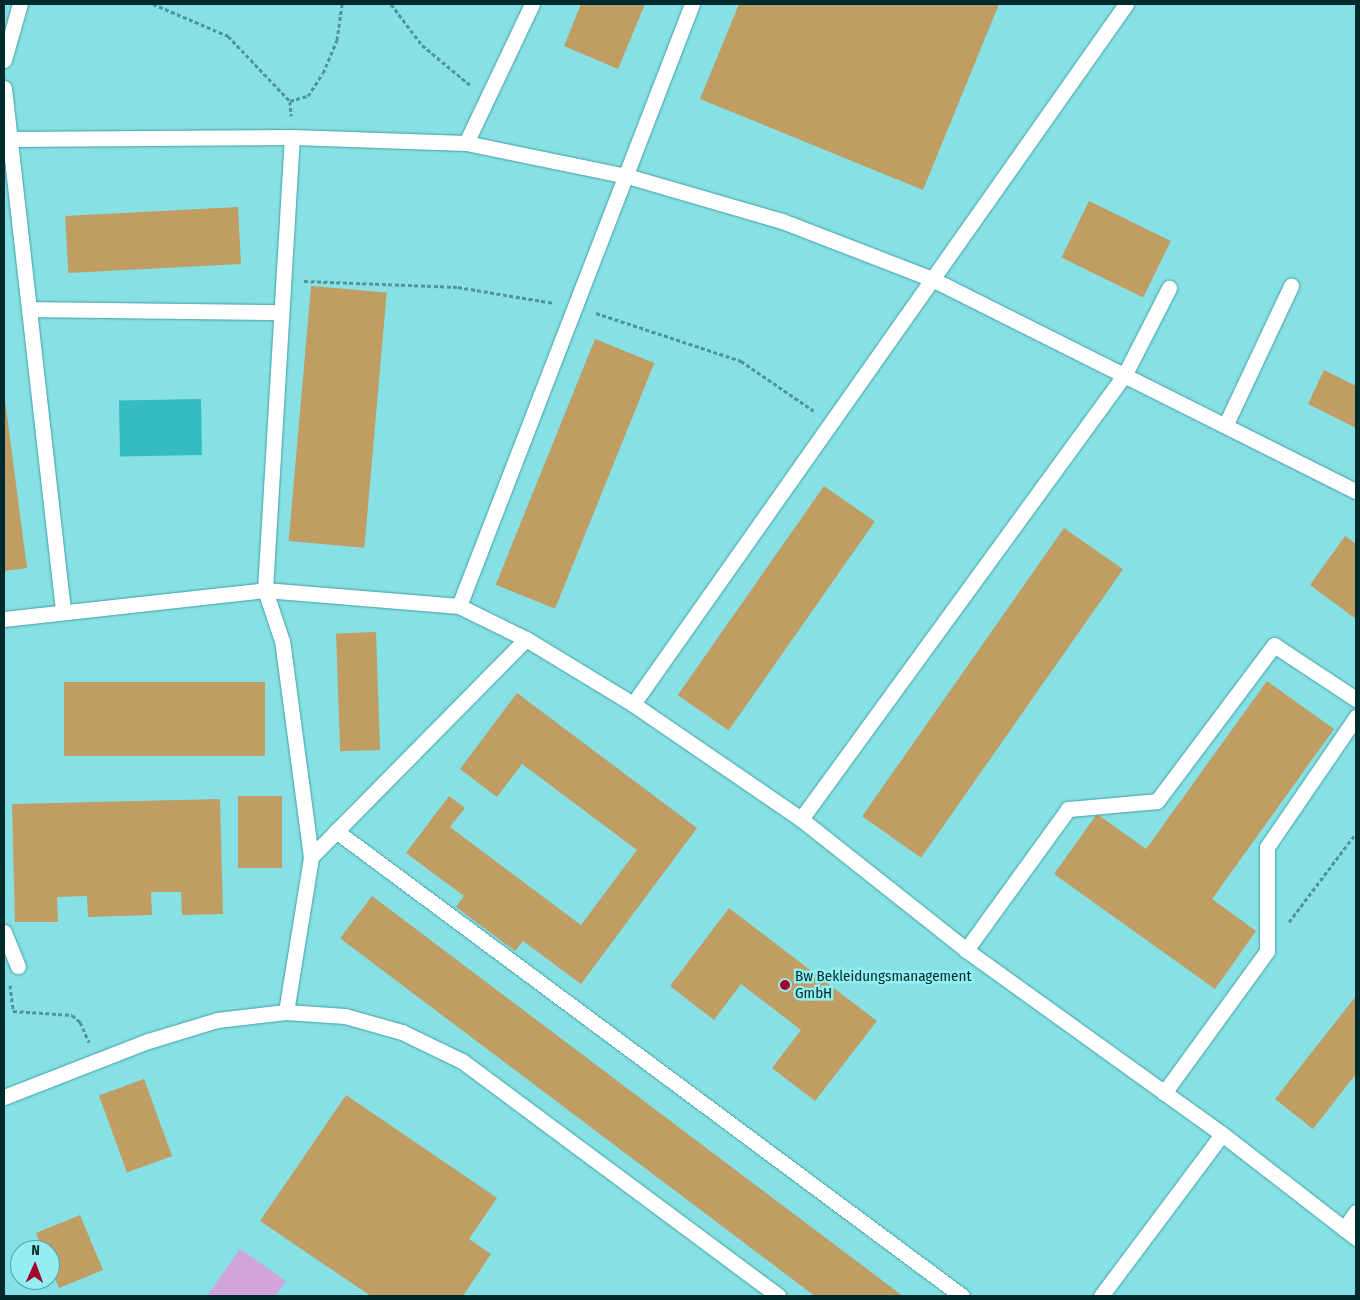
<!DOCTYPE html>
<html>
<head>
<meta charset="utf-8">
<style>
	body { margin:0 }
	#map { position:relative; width:1360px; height:1300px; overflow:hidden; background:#86e0e4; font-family:"Fira Sans Condensed",sans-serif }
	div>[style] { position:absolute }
	.green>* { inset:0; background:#d1a5dc }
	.water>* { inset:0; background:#35bcc1; transform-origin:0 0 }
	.building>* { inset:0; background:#c09d62; transform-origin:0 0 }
	.path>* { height:3px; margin-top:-1.5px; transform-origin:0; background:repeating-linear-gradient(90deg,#509699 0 4px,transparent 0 6.5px) }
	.roads { filter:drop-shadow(0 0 1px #429fa3) drop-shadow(0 0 1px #429fa3) }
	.service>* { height:15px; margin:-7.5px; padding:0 7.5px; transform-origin:7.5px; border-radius:7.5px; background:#fff }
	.dots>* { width:14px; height:14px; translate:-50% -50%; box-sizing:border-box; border:2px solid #93eef2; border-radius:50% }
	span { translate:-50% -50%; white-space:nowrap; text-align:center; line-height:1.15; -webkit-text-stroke:5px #93eef2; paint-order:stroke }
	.poi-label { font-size:15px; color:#012a2c }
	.left { translate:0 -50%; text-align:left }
	.frame { position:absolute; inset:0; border:5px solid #012a2c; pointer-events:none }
	.north { position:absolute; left:10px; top:1240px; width:50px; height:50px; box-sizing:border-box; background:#93eef2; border:1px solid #59a0a3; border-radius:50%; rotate:2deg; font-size:14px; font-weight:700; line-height:20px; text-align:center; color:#012a2c }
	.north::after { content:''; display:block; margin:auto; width:18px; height:22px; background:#a2032b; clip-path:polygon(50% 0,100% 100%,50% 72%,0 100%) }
</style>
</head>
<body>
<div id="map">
	<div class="green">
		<div style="clip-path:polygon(240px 1249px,286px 1281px,275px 1296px,207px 1296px)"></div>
	</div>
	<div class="water">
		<div style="left:201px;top:399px;width:56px;height:82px;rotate:89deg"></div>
	</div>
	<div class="building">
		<div style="clip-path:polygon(581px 4px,645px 4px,618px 69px,564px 46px)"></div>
		<div style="clip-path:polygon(739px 4px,999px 4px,923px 190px,700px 99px)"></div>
		<div style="left:1089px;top:201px;width:91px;height:63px;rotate:26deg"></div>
		<div style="left:238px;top:207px;width:57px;height:173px;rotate:87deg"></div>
		<div style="left:311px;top:286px;width:76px;height:256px;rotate:5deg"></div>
		<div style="left:595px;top:339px;width:64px;height:265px;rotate:22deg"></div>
		<div style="clip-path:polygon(1324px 370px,1356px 386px,1356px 428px,1308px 404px)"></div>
		<div style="clip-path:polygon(4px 393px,27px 568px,4px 571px)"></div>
		<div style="left:824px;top:486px;width:62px;height:255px;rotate:35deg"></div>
		<div style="left:1064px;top:528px;width:72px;height:352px;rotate:35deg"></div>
		<div style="clip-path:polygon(1345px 536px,1356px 544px,1356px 619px,1310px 585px)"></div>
		<div style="left:376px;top:632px;width:118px;height:40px;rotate:88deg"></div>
		<div style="clip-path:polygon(1267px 681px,1334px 729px,1212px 899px,1256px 931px,1215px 989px,1054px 874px,1097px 814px,1146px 849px)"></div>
		<div style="left:64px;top:682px;width:201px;height:74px"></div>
		<div style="clip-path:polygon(517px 693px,697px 828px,581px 984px,523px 941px,515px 951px,456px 907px,464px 896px,406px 853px,449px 796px,465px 808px,450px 827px,581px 925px,637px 850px,522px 764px,497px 797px,460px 769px)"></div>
		<div style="left:238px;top:796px;width:44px;height:72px"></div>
		<div style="clip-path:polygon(220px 799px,223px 914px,182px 915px,181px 892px,151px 892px,152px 915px,88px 917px,87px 896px,57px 897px,58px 922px,15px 922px,12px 804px)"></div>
		<div style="left:372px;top:896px;width:665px;height:53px;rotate:37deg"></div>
		<div style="clip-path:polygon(729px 908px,877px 1021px,815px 1101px,772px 1068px,801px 1030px,741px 984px,714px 1020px,670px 986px)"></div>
		<div style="clip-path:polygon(1356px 996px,1356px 1074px,1313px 1129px,1275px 1099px)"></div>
		<div style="left:144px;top:1079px;width:82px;height:48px;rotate:70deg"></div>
		<div style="clip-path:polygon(346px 1095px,497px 1198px,469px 1239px,491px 1254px,463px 1296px,371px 1296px,260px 1221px)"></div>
		<div style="clip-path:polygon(80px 1215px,103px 1270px,59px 1288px,50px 1266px,50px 1250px,43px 1250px,36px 1233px)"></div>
	</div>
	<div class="path">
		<div style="left:153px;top:4px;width:82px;rotate:23.1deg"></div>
		<div style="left:228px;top:36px;width:90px;rotate:46.4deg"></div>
		<div style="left:290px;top:101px;width:15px;rotate:86deg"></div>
		<div style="left:391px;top:4px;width:51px;rotate:52.9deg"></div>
		<div style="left:422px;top:45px;width:62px;rotate:39.8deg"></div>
		<div style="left:290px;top:101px;width:19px;rotate:-16deg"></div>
		<div style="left:308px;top:96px;width:27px;rotate:-57deg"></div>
		<div style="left:323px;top:73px;width:36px;rotate:-67deg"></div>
		<div style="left:337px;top:40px;width:36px;rotate:-82deg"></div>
		<div style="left:304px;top:281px;width:154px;rotate:2.2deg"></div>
		<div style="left:458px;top:287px;width:97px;rotate:9.5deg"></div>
		<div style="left:596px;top:313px;width:153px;rotate:18.3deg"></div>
		<div style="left:741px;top:361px;width:88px;rotate:34.4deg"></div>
		<div style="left:1289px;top:922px;width:111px;rotate:-53deg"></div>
		<div style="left:10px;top:985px;width:26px;rotate:83deg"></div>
		<div style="left:13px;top:1011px;width:59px;rotate:3.9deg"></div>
		<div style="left:72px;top:1015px;width:11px;rotate:41deg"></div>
		<div style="left:80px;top:1022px;width:22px;rotate:66deg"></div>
	</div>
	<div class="roads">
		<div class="service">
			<div style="left:4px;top:60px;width:58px;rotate:-74.1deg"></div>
			<div style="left:4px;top:88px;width:526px;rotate:83.56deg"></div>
			<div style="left:9px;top:139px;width:283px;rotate:-0.4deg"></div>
			<div style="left:292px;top:137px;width:174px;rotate:2deg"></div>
			<div style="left:466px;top:143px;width:164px;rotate:11.6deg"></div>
			<div style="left:627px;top:176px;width:161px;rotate:16.2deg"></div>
			<div style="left:782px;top:221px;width:159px;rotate:21.1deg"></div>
			<div style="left:930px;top:278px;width:476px;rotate:26.6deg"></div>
			<div style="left:466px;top:143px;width:154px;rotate:-64.6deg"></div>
			<div style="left:30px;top:309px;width:251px;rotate:0.7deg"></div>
			<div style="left:1226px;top:424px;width:153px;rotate:-64.8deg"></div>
			<div style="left:459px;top:606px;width:646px;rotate:-68.84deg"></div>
			<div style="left:4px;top:619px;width:263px;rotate:-6.3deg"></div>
			<div style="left:265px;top:590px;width:195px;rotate:4.7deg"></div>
			<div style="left:459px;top:606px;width:75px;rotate:26.2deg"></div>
			<div style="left:526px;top:639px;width:125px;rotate:31.3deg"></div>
			<div style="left:633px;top:704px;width:204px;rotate:34.4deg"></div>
			<div style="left:801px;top:819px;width:211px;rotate:38.4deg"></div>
			<div style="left:966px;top:950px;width:315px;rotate:35.7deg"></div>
			<div style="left:1222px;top:1134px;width:170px;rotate:37.8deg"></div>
			<div style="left:633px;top:704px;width:856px;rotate:-54.84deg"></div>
			<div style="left:801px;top:819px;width:550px;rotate:-53.94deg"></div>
			<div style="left:1125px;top:374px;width:97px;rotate:-62.9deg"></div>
			<div style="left:336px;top:831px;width:780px;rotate:36.61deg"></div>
			<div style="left:311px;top:857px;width:306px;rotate:-45.4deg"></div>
			<div style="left:4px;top:932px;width:37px;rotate:68deg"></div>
			<div style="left:966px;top:950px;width:174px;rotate:-54.1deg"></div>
			<div style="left:1068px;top:809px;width:89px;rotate:-5.1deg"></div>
			<div style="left:1157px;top:801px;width:195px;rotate:-53.1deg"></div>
			<div style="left:1274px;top:645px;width:98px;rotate:33.4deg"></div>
			<div style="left:286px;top:1012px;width:157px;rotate:-80.8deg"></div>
			<div style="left:311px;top:857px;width:218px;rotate:-97.6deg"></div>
			<div style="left:282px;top:641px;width:54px;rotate:-108.4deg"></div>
			<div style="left:265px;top:590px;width:454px;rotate:-86.6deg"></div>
			<div style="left:1164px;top:1093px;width:175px;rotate:-54deg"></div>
			<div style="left:1267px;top:951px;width:104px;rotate:-90deg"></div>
			<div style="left:1267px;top:847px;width:158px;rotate:-55.6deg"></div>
			<div style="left:4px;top:1097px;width:155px;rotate:-21.3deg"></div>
			<div style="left:148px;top:1041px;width:72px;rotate:-16.9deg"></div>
			<div style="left:217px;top:1020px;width:69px;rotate:-6.6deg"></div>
			<div style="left:286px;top:1012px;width:59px;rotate:3.9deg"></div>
			<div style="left:345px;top:1016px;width:59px;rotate:15.7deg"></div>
			<div style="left:402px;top:1032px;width:67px;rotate:25.8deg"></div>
			<div style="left:462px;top:1061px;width:394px;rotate:36.6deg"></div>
			<div style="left:1344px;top:1229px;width:21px;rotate:-55deg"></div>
			<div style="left:1101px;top:1296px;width:202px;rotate:-53.2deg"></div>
		</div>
	</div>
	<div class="dots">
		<div style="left:785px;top:985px;background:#a2032b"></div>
	</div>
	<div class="poi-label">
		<span class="left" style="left:795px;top:985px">Bw Bekleidungsmanagement<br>GmbH</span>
	</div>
	<div class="frame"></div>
	<div class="north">N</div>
</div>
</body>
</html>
